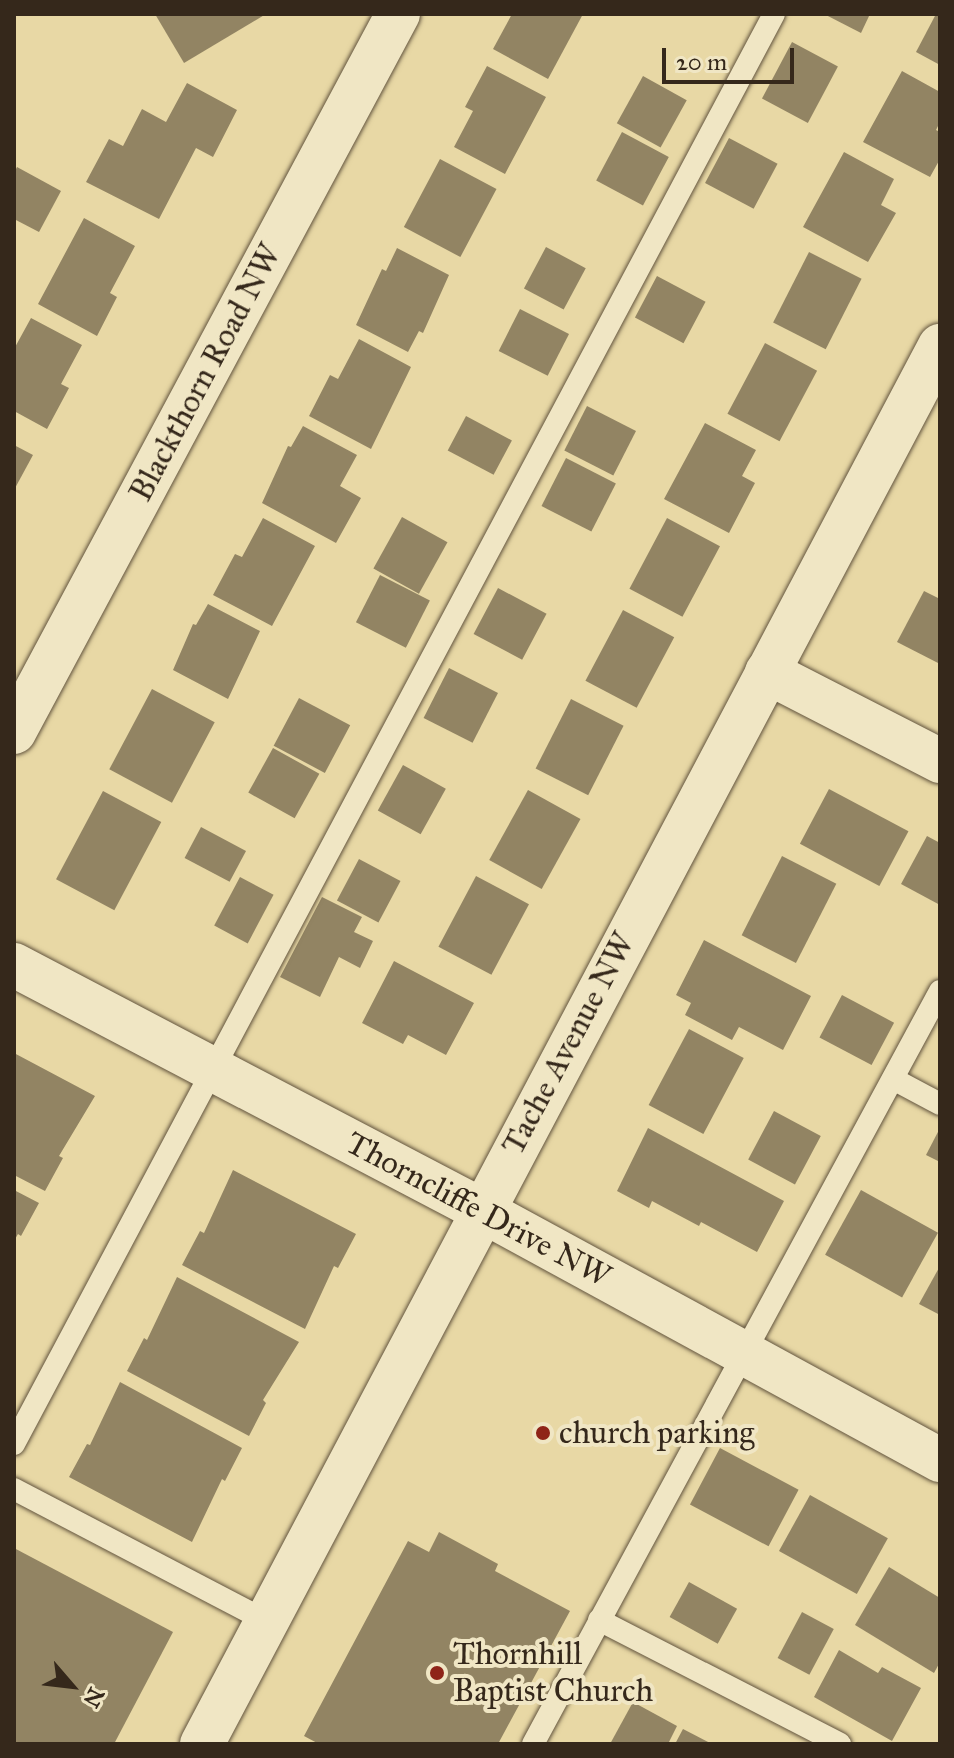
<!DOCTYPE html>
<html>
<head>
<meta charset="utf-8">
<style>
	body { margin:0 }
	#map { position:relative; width:954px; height:1758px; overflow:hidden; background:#e8d8a5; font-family:"IM FELL Great Primer",serif }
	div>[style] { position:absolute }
	.building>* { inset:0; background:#928463; transform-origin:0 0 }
	.roads { filter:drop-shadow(0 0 2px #62543e) drop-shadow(0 0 2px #62543e) }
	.lane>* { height:22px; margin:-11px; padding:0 11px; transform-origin:11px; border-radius:11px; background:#f0e6c4 }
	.street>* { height:44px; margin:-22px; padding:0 22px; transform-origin:22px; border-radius:22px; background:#f0e6c4 }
	.dots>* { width:22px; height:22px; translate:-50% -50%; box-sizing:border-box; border:4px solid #f0e6c4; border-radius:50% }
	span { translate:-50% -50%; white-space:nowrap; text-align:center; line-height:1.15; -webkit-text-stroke:8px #f0e6c4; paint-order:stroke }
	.street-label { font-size:32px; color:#35281b }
	.poi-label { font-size:32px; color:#35281b }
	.left { translate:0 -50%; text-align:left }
	.frame { position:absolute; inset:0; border:16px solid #35281b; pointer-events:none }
	.north { position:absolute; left:32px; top:1646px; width:80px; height:80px; -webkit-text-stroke:6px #f0e6c4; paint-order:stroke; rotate:118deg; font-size:22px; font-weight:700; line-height:32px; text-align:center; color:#35281b }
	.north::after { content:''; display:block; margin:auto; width:28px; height:36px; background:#35281b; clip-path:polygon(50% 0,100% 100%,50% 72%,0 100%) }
	.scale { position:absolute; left:662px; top:48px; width:132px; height:36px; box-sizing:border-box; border:4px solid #35281b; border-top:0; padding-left:10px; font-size:24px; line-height:28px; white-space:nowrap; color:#35281b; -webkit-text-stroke:6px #f0e6c4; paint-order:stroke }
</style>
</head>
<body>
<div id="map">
	<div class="building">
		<div style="clip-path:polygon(155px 14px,266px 14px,184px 63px)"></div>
		<div style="clip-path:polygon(512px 14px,583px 14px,548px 79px,493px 49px)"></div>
		<div style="clip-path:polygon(824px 14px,870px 14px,861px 33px)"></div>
		<div style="clip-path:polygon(936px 14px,940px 14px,940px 65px,916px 52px)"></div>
		<div style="left:792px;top:42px;width:52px;height:64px;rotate:28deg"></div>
		<div style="clip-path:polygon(487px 66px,546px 97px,505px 174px,454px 147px,473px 111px,465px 107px)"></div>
		<div style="clip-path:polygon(902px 71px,940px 92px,940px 122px,936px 130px,940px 132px,940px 159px,930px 177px,863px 142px)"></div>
		<div style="left:643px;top:76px;width:50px;height:54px;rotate:29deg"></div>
		<div style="clip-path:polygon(187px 83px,237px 110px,213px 157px,196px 148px,159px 219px,86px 182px,109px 139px,123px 146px,142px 109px,166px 122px)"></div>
		<div style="left:622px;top:132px;width:53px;height:55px;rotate:28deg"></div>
		<div style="left:729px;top:138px;width:55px;height:51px;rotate:28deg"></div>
		<div style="clip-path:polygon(844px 152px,894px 179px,881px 205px,896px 213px,868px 262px,803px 227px)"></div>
		<div style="left:440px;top:159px;width:64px;height:77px;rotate:28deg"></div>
		<div style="clip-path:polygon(17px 167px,61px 191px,39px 232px,14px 219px,14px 173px)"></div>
		<div style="clip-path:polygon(84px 218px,135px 246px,110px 293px,117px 297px,97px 336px,38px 304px)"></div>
		<div style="left:546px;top:247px;width:45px;height:47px;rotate:28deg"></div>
		<div style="clip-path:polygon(397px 248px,449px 275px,423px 333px,419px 331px,408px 352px,356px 325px,382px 269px,386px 271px)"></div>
		<div style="left:809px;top:252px;width:59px;height:79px;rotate:27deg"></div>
		<div style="left:657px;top:276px;width:55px;height:47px;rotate:28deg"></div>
		<div style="left:520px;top:309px;width:55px;height:47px;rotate:27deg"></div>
		<div style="clip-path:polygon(31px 318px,82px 345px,61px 384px,69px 388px,47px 429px,14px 411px,14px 349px)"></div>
		<div style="clip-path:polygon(359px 339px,411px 367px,371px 449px,309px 416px,330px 375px,338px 379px)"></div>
		<div style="left:765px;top:343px;width:59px;height:80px;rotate:28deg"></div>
		<div style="left:587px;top:406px;width:55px;height:50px;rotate:27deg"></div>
		<div style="left:466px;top:416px;width:52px;height:39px;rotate:28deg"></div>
		<div style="clip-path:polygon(705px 423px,756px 450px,742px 476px,755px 483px,729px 533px,664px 499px)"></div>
		<div style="clip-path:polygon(303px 426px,357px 455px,340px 486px,361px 498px,336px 543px,262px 503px,288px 446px,291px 447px)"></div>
		<div style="clip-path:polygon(14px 445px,33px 455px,14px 490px)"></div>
		<div style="left:566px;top:458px;width:56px;height:54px;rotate:27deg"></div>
		<div style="left:402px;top:517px;width:52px;height:59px;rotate:29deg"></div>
		<div style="clip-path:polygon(263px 518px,315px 546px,272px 626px,213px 595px,235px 554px,242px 557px)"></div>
		<div style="left:667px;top:518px;width:60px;height:80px;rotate:28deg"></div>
		<div style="left:380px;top:575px;width:56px;height:53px;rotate:27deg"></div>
		<div style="left:498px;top:588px;width:55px;height:52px;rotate:28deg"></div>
		<div style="clip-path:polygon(924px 591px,940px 599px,940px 664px,897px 642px)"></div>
		<div style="clip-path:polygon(208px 604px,260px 631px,228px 699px,173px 670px,193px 624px,196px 625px)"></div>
		<div style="left:623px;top:610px;width:58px;height:80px;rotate:28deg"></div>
		<div style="left:449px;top:668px;width:55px;height:56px;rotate:27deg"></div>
		<div style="left:152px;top:689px;width:71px;height:91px;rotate:28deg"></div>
		<div style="left:299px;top:698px;width:58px;height:54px;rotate:28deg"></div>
		<div style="left:571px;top:699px;width:59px;height:78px;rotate:27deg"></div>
		<div style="left:273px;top:748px;width:53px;height:51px;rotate:29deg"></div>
		<div style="left:403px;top:765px;width:49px;height:52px;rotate:29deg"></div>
		<div style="left:829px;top:789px;width:90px;height:62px;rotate:28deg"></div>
		<div style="left:528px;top:790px;width:60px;height:80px;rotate:29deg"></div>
		<div style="left:103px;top:791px;width:66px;height:100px;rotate:28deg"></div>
		<div style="left:201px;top:827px;width:51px;height:35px;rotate:28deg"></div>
		<div style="clip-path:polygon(927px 836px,940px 843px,940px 905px,901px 884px)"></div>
		<div style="left:782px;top:856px;width:61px;height:89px;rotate:27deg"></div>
		<div style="left:359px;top:859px;width:47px;height:47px;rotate:28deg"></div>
		<div style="left:476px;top:876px;width:60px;height:80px;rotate:28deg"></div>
		<div style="left:240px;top:877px;width:38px;height:55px;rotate:28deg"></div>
		<div style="clip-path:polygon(322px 897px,362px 917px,354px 932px,373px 941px,360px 968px,339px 957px,320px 997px,280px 977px)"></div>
		<div style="clip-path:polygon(704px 940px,811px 996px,783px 1050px,739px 1027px,732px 1040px,685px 1015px,691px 1003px,676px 995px)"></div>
		<div style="clip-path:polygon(394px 961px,474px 1003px,446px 1055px,408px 1035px,403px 1044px,362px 1023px)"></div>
		<div style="left:842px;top:995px;width:59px;height:48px;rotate:28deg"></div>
		<div style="left:689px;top:1029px;width:62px;height:86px;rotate:28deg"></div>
		<div style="clip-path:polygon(14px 1053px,95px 1096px,59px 1156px,63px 1158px,45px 1191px,14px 1175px)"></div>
		<div style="left:774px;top:1111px;width:53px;height:55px;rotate:28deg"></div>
		<div style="clip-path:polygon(648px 1128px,784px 1201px,757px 1252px,701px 1222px,699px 1226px,652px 1201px,649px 1208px,617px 1191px)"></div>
		<div style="clip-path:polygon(940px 1128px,940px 1162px,926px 1155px)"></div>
		<div style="clip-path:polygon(233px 1170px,356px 1234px,338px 1268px,334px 1266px,305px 1329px,182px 1265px,200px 1231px,204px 1233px)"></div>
		<div style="clip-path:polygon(14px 1190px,39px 1203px,21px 1236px,18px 1234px,14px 1241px)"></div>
		<div style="left:861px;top:1190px;width:88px;height:74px;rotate:29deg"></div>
		<div style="clip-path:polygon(940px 1266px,940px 1315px,919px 1304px)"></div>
		<div style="clip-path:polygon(177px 1277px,299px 1342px,263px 1400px,266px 1403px,249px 1436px,127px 1371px,144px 1338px,147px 1340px)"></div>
		<div style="clip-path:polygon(120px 1382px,242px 1448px,225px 1481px,222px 1479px,192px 1542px,69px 1477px,87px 1444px,90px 1445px)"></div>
		<div style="left:720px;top:1448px;width:89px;height:64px;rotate:28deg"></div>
		<div style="left:810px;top:1495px;width:89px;height:64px;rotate:29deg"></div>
		<div style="clip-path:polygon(439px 1532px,498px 1564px,495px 1571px,570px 1611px,498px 1744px,319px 1744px,304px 1736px,408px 1541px,429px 1552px)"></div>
		<div style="clip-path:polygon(14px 1548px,173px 1632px,114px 1744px,14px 1744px)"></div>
		<div style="clip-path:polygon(889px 1567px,940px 1598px,940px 1662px,934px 1673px,855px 1625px)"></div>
		<div style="left:689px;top:1582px;width:55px;height:40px;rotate:29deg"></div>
		<div style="left:802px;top:1612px;width:36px;height:52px;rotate:28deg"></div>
		<div style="clip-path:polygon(839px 1650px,878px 1673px,882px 1667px,921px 1688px,892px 1741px,814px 1697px)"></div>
		<div style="clip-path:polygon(633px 1702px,677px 1726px,668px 1744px,610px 1744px)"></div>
		<div style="clip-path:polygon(683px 1729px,712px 1744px,675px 1744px)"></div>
	</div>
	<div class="roads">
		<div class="lane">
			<div style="left:893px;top:1079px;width:53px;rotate:28deg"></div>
			<div style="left:14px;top:1444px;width:1619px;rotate:-62.01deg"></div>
			<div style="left:14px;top:1489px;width:283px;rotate:27.6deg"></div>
			<div style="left:599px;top:1620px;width:271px;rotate:27.2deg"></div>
			<div style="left:533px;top:1744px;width:856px;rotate:-61.61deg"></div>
		</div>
		<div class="street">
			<div style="left:767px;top:672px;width:195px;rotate:27.2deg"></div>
			<div style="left:14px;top:732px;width:814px;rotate:-61.86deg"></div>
			<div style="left:14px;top:965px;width:527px;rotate:27.68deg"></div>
			<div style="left:481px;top:1210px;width:523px;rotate:28.58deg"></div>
			<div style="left:202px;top:1744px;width:1581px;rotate:-62.17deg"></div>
		</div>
	</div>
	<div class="dots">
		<div style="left:543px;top:1433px;background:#8f2418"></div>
		<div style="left:437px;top:1673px;background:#8f2418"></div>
	</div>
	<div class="street-label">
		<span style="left:206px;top:373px;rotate:-62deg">Blackthorn Road NW</span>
		<span style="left:569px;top:1044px;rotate:-62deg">Tache Avenue NW</span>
		<span style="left:478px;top:1210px;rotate:28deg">Thorncliffe Drive NW</span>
	</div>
	<div class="poi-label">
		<span class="left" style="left:559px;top:1433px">church parking</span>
		<span class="left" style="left:453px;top:1673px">Thornhill<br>Baptist Church</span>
	</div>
	<div class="frame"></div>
	<div class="north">N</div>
	<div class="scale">20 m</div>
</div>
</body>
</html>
